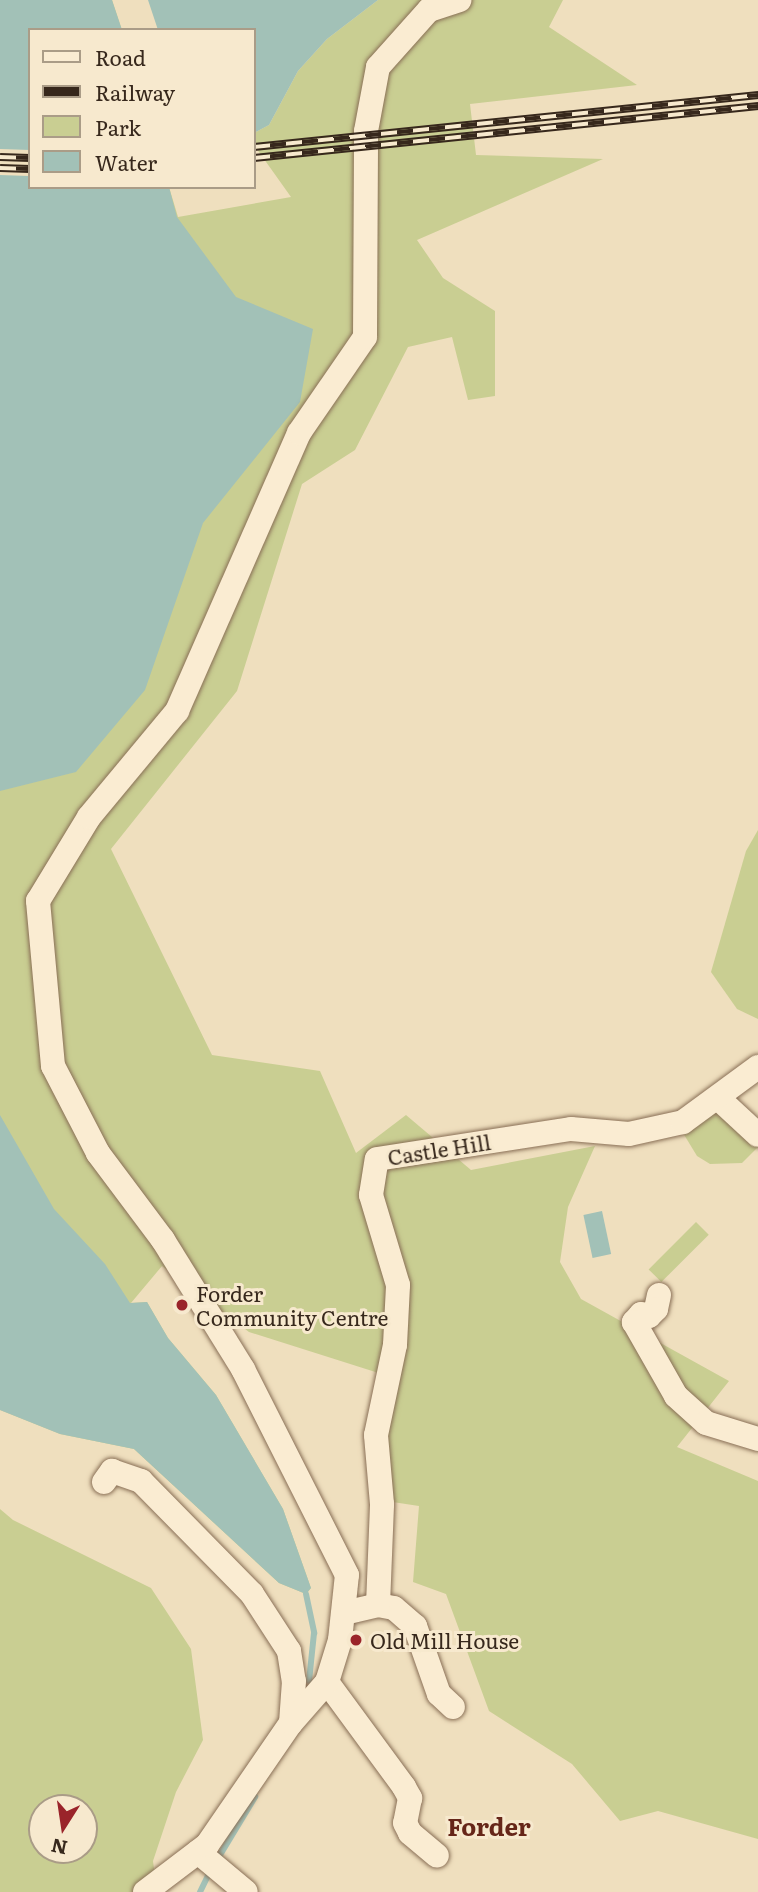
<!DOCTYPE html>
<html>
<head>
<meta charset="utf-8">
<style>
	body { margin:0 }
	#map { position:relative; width:758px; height:1892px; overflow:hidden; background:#efdfbe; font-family:Literata,serif }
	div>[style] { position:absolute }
	.green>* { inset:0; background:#c9ce92; transform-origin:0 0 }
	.water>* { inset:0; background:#a2c1b7; transform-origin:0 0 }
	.pier>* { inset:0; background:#efdfbe; transform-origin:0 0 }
	.stream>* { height:6px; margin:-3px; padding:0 3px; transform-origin:3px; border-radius:3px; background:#a2c1b7 }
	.roads { filter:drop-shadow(0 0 2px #896f56) drop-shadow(0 0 2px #896f56) }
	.minor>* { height:24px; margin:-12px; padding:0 12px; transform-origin:12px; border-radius:12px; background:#faecd2 }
	.rail>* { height:8px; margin-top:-4px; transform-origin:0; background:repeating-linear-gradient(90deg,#f7e9ce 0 16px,#37281c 0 32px); box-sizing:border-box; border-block:2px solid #37281c }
	.dots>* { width:19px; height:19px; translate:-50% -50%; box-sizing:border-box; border:4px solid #f7e9ce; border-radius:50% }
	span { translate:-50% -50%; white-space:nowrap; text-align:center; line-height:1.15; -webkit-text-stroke:6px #f7e9ce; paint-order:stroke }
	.street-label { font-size:21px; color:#37281c }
	.poi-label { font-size:21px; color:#37281c }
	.left { translate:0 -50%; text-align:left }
	.quarter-label { font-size:24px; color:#662619; font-weight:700 }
	.legend { position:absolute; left:28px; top:28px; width:228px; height:161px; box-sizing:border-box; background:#f7e9ce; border:2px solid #aa9c87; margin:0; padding:9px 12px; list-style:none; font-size:21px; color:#37281c }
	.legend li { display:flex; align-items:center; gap:14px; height:35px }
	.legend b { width:35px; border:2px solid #aa9c87 }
	.north { position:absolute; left:28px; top:1794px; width:70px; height:70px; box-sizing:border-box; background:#f7e9ce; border:2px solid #aa9c87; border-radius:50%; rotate:192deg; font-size:19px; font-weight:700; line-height:28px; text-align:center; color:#37281c }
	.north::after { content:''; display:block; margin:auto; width:24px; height:32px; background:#9a242a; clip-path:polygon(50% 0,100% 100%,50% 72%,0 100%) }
</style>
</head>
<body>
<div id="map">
	<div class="green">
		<div style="clip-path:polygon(0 0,112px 0,122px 30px,30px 30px,30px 187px,169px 187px,178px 217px,291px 197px,254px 145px,254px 133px,269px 125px,298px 71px,327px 39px,378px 0,563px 0,549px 27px,637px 85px,470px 104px,476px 155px,603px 159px,417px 240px,443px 278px,495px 311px,495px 396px,468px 400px,452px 337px,408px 347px,355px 450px,302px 484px,237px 691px,111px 849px,212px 1055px,320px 1071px,356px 1153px,406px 1115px,471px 1170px,595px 1146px,568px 1207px,560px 1262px,581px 1299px,729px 1381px,677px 1447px,758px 1481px,758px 1839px,658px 1811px,620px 1821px,572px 1764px,489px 1711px,446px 1594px,413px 1582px,419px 1506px,386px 1501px,388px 1376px,249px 1332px,162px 1266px,131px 1303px,147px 1302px,168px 1338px,216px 1395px,283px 1509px,311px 1588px,306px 1594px,279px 1583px,134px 1449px,60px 1434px,0 1410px)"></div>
		<div style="clip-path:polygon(758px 830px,758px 1019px,737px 1009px,711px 972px,746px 851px)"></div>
		<div style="clip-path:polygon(716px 1103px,758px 1147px,742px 1163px,710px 1164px,697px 1156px,683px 1133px)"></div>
		<div style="left:696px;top:1222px;width:18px;height:67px;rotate:45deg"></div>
		<div style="clip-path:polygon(evenodd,0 1509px,13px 1520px,151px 1588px,191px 1649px,203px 1740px,176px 1792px,153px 1861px,156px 1884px,147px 1892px,0 1892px,0 1509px,42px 1808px,84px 1808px,84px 1850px,42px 1850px,42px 1808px)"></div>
	</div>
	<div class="water">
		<div style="clip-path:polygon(0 0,112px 0,122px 30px,30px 30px,30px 187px,169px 187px,177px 217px,236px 297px,313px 329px,300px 402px,203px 523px,145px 690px,76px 772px,0 791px)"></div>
		<div style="clip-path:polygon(148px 0,378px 0,327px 39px,298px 71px,269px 125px,254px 133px,254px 30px,158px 30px)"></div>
		<div style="clip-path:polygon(0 1115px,54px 1209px,105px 1264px,130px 1303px,147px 1302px,168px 1338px,216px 1395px,283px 1509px,311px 1588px,306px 1594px,279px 1583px,134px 1449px,60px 1434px,0 1410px)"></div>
		<div style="left:602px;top:1211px;width:44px;height:19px;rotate:78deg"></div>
	</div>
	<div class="pier">
		<div style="left:0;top:149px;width:30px;height:26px;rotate:2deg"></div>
	</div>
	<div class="stream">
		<div style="left:306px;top:1594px;width:40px;rotate:78deg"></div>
		<div style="left:314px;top:1633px;width:48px;rotate:95.9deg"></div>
		<div style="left:217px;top:1860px;width:74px;rotate:-58.9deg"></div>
		<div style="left:200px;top:1892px;width:25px;rotate:-64deg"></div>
	</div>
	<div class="roads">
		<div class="minor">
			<div style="left:718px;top:1098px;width:54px;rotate:42.8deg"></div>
			<div style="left:659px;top:1295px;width:14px;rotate:102deg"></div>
			<div style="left:656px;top:1309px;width:10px;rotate:135deg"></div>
			<div style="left:649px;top:1316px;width:8px;rotate:-166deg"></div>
			<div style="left:641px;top:1314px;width:11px;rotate:131deg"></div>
			<div style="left:634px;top:1322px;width:85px;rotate:60.4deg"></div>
			<div style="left:676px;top:1396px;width:40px;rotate:42deg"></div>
			<div style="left:706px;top:1423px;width:54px;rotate:17.1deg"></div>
			<div style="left:104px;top:1482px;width:14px;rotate:-54deg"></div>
			<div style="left:112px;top:1471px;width:31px;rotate:19deg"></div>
			<div style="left:141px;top:1481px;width:158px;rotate:45.5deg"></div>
			<div style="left:252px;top:1594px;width:68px;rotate:57deg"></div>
			<div style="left:289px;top:1651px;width:30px;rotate:81deg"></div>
			<div style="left:294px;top:1681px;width:42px;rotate:94.1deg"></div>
			<div style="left:378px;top:1605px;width:16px;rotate:11deg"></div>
			<div style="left:394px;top:1608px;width:28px;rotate:41deg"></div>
			<div style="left:415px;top:1626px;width:72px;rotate:70.6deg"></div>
			<div style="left:439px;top:1694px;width:19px;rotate:43deg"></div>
			<div style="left:344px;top:1613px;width:35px;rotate:-13deg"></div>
			<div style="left:378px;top:1605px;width:101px;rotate:-87.7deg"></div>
			<div style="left:382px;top:1504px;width:69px;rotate:-95deg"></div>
			<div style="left:376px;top:1435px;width:92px;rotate:-78.1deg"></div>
			<div style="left:395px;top:1345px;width:60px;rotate:-87.1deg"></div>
			<div style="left:398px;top:1285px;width:94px;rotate:-106.7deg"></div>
			<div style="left:371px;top:1195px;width:36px;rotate:-81deg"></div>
			<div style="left:377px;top:1159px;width:196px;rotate:-8.8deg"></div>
			<div style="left:571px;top:1129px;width:58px;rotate:4.9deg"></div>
			<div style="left:629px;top:1134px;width:55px;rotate:-12.5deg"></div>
			<div style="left:683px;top:1122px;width:93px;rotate:-36.3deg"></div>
			<div style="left:327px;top:1682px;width:130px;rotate:53.7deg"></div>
			<div style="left:404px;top:1787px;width:13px;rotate:61deg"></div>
			<div style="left:410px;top:1798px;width:25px;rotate:101deg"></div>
			<div style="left:405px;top:1823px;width:11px;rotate:63deg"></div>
			<div style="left:410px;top:1833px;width:35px;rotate:40deg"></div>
			<div style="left:198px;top:1852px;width:62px;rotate:39.8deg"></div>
			<div style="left:145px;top:1892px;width:78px;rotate:-37.2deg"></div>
			<div style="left:207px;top:1845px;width:148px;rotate:-55.5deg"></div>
			<div style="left:291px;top:1723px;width:55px;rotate:-48.7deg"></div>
			<div style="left:327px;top:1682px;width:44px;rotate:-72.8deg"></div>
			<div style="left:340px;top:1640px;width:65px;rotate:-83.9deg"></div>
			<div style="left:347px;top:1575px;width:231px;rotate:-116.8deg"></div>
			<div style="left:243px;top:1369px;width:152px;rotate:-121.8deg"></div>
			<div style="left:163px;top:1240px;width:109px;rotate:-126.8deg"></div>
			<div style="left:98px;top:1153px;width:98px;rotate:-117.3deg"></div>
			<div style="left:53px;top:1066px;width:166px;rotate:-95.2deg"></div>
			<div style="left:38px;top:901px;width:98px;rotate:-58.7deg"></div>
			<div style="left:89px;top:817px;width:138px;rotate:-50.3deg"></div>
			<div style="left:177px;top:711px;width:304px;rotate:-66.3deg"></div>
			<div style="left:299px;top:433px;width:116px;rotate:-55.5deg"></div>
			<div style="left:365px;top:337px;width:206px;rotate:-89.7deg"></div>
			<div style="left:366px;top:131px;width:65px;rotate:-79.4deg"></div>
			<div style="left:378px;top:67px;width:76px;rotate:-48.2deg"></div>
			<div style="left:429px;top:10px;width:32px;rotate:-18deg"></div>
		</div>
	</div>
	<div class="rail">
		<div style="left:254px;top:147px;width:507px;rotate:-5.89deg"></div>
		<div style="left:0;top:157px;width:30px;rotate:2deg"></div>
		<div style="left:254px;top:158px;width:507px;rotate:-5.89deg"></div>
		<div style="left:0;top:168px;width:30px;rotate:2deg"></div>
	</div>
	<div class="dots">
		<div style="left:182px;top:1305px;background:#9a242a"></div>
		<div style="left:356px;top:1640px;background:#9a242a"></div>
	</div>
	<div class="street-label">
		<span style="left:439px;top:1149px;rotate:-9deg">Castle Hill</span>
	</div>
	<div class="poi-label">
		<span class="left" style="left:196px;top:1305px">Forder<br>Community Centre</span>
		<span class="left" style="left:370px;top:1640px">Old Mill House</span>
	</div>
	<div class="quarter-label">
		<span style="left:489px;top:1826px">Forder</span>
	</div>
	<ul class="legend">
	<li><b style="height:9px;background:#faecd2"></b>Road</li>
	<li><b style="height:9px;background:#37281c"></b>Railway</li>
	<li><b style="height:19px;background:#c9ce92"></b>Park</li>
	<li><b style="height:19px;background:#a2c1b7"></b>Water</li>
	</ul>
	<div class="north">N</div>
</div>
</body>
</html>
